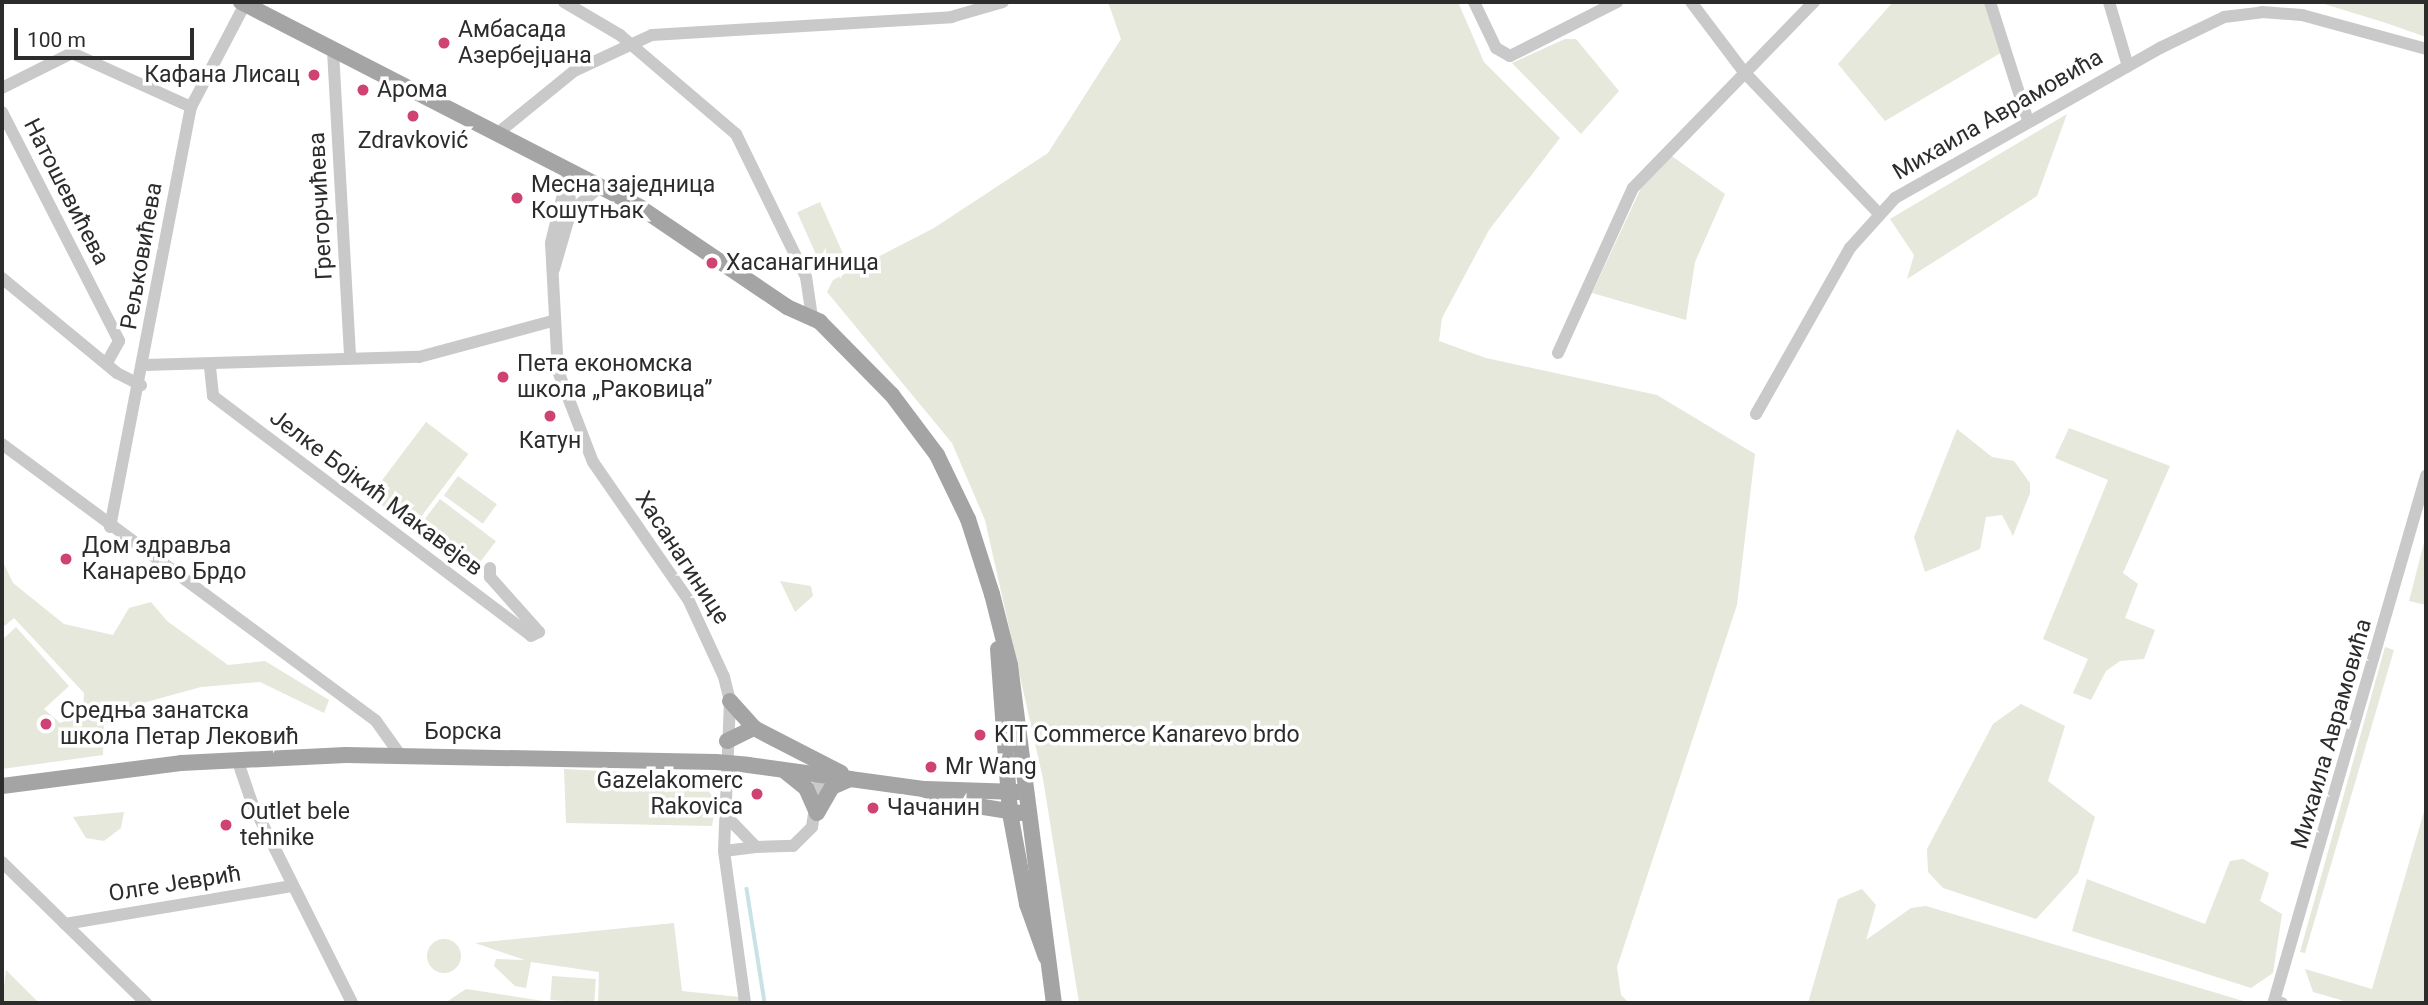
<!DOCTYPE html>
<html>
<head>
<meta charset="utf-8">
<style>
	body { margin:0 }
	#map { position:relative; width:2428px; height:1005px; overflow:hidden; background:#fff; font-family:Roboto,sans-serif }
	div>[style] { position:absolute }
	.green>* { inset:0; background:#e5e8db; transform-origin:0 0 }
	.round { border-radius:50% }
	.stream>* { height:3.5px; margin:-1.75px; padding:0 1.75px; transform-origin:1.75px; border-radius:1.75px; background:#c9e2e6 }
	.minor>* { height:12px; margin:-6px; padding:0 6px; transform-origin:6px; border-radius:6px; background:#c9c9c9 }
	.major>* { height:16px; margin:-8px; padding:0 8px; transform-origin:8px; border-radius:8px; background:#a4a4a4 }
	.major-bridge>* { height:16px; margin:-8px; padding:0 8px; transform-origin:8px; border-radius:8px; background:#a4a4a4 }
	.dots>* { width:19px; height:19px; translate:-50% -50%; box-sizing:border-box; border:4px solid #fff; border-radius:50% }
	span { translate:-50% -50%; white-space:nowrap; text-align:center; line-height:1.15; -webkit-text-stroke:7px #fff; paint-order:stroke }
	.poi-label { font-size:23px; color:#2c2c2c }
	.left { translate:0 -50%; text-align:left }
	.right { translate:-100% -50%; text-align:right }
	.street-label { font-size:23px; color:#2c2c2c }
	.frame { position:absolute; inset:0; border:4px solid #2c2c2c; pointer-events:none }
	.scale { position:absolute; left:14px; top:28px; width:180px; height:32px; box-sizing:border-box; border:4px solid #2c2c2c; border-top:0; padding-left:9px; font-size:21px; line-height:24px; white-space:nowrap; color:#2c2c2c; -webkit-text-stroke:5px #fff; paint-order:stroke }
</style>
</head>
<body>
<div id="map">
	<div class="green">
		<div style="clip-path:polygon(1108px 2px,1458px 2px,1484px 62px,1560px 138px,1489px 230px,1442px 318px,1439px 341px,1486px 358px,1657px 395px,1755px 454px,1737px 605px,1617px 967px,1621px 995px,1629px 1003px,1079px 1003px,1043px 779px,985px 520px,952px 443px,827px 292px,833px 280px,934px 228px,1048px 153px,1121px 39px)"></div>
		<div style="clip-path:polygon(1893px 2px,1990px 2px,2004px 51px,1885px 121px,1838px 64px)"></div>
		<div style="clip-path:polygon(2318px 2px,2426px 2px,2426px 37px,2386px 23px)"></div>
		<div style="clip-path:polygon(1565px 39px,1576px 39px,1619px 91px,1581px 134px,1512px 63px)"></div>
		<div style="clip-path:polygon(2067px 114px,2037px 196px,1907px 279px,1914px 255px,1890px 219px)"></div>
		<div style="clip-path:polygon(1669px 154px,1725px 194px,1695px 262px,1686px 320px,1592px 293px,1642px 186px)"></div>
		<div style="left:820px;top:202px;width:56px;height:25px;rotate:66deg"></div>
		<div style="left:426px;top:422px;width:53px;height:93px;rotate:37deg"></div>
		<div style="clip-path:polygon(2069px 428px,2170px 466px,2123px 573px,2138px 584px,2125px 618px,2155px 630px,2144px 659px,2120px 661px,2106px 671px,2091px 700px,2073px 693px,2088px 659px,2043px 639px,2108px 480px,2055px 458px)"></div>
		<div style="clip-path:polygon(1957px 429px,1992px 457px,2014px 461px,2030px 483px,2030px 493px,2013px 536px,2002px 515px,1986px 517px,1980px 549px,1925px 572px,1914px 537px)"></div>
		<div style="left:458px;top:476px;width:48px;height:24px;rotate:36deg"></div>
		<div style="left:440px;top:499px;width:70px;height:35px;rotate:37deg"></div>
		<div style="clip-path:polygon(2426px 535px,2426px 605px,2409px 601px)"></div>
		<div style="clip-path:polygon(2px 560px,13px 583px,64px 624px,113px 635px,129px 608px,151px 602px,167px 621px,228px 665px,265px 661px,329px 700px,324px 713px,260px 682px,201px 687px,139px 704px,142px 719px,104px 723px,103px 755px,2px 769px,2px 640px,16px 627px,69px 686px,44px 709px,60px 723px,83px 713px,84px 693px,14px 618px,2px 628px)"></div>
		<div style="clip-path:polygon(780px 581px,811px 586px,813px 596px,795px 612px)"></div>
		<div style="clip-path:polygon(2385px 647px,2394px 650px,2305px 953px,2300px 952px)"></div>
		<div style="clip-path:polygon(2021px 704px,2065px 726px,2048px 781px,2095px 817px,2078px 873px,2036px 919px,1943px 888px,1928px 872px,1927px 849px,1993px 724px)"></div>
		<div style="clip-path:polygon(564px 769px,700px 776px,716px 803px,712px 826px,566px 823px)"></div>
		<div style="clip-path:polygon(2426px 805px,2426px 1003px,2351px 1003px,2313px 992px,2305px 969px,2372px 989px)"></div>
		<div style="clip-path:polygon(124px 812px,121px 828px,104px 841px,86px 838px,73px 817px)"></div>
		<div style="clip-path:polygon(2243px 859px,2269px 873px,2260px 901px,2282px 914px,2273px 973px,2251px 988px,2072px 931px,2087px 879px,2205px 924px,2230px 861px)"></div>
		<div style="clip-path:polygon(1862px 889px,1876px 905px,1866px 940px,1911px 908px,1926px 906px,2250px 1003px,1808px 1003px,1838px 899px)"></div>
		<div style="clip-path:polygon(674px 923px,682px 991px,740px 997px,741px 1003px,598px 1003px,599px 972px,531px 962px,526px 988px,515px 986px,494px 966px,496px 959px,525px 960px,475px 943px)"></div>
		<div class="round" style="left:427px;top:939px;width:34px;height:34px"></div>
		<div style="clip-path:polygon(6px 970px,39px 1003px,2px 1003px)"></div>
		<div style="left:552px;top:976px;width:44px;height:24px;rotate:4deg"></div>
		<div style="clip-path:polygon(466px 989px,556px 1003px,445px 1003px)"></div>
	</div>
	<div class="stream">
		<div style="left:747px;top:889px;width:115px;rotate:81deg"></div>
	</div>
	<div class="minor">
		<div style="left:564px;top:2px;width:65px;rotate:30.5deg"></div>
		<div style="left:620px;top:35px;width:153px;rotate:40.5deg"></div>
		<div style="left:736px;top:134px;width:159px;rotate:63.9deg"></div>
		<div style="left:806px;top:277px;width:40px;rotate:81.5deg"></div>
		<div style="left:1474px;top:2px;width:51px;rotate:64.4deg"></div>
		<div style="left:1496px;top:48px;width:16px;rotate:30deg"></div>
		<div style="left:1510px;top:56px;width:120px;rotate:-26.8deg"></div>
		<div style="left:1691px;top:2px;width:88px;rotate:52.9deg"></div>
		<div style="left:1744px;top:72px;width:196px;rotate:46.4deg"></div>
		<div style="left:1990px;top:2px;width:125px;rotate:72.3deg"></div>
		<div style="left:2109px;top:2px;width:67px;rotate:73.5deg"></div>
		<div style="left:333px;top:51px;width:308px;rotate:86.8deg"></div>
		<div style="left:2px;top:88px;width:78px;rotate:-26.6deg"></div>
		<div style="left:72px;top:53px;width:131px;rotate:24.4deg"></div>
		<div style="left:2px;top:112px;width:257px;rotate:62.9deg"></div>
		<div style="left:119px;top:341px;width:26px;rotate:119deg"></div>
		<div style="left:498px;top:133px;width:98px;rotate:-39.2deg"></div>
		<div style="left:574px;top:71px;width:86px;rotate:-24.8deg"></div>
		<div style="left:652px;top:35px;width:300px;rotate:-3.4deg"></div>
		<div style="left:951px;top:17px;width:54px;rotate:-16.1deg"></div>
		<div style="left:569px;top:170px;width:75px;rotate:103.9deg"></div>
		<div style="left:551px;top:243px;width:128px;rotate:86.9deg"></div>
		<div style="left:558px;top:371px;width:97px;rotate:69deg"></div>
		<div style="left:593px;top:462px;width:167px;rotate:55.3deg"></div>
		<div style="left:688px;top:599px;width:86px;rotate:65.2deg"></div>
		<div style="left:724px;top:677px;width:25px;rotate:76deg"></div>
		<div style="left:730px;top:701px;width:150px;rotate:92.3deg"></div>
		<div style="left:724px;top:851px;width:153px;rotate:82.1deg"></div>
		<div style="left:572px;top:211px;width:38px;rotate:-41deg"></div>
		<div style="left:554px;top:269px;width:57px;rotate:-73.8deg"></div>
		<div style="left:570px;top:214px;width:44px;rotate:-91.3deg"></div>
		<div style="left:2px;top:278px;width:149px;rotate:39.6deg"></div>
		<div style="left:117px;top:373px;width:27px;rotate:27deg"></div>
		<div style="left:1558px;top:353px;width:181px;rotate:-65.6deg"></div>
		<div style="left:1633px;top:188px;width:260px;rotate:-45.8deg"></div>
		<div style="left:144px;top:365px;width:275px;rotate:-1.7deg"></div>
		<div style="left:419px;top:357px;width:138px;rotate:-15.1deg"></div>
		<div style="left:210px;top:367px;width:29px;rotate:84deg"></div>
		<div style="left:213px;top:396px;width:398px;rotate:37deg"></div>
		<div style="left:531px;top:636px;width:9px;rotate:-27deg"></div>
		<div style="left:539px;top:632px;width:74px;rotate:-131.7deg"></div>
		<div style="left:490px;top:577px;width:9px;rotate:-90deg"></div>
		<div style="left:1756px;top:414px;width:191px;rotate:-60.5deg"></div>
		<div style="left:1850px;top:248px;width:67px;rotate:-48deg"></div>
		<div style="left:1895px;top:198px;width:305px;rotate:-29.5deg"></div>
		<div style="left:2160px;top:48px;width:71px;rotate:-25.8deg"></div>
		<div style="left:2224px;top:17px;width:38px;rotate:-7deg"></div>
		<div style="left:2262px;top:12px;width:40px;rotate:4.3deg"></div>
		<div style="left:2302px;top:15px;width:129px;rotate:15.3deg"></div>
		<div style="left:2px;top:444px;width:465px;rotate:36.5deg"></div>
		<div style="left:376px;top:721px;width:43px;rotate:54.5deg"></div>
		<div style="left:110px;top:527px;width:428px;rotate:-79.1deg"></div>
		<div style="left:191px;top:107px;width:116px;rotate:-62.3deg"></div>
		<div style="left:237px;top:759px;width:46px;rotate:71.2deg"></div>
		<div style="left:252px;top:803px;width:224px;rotate:63.4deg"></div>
		<div style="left:730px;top:820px;width:37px;rotate:46deg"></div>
		<div style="left:756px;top:847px;width:37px;rotate:-2deg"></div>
		<div style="left:793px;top:846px;width:27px;rotate:-45deg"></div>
		<div style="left:812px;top:827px;width:54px;rotate:-81.4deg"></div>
		<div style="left:724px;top:851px;width:32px;rotate:-7deg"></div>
		<div style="left:2px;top:862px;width:202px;rotate:44.4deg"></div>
		<div style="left:65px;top:924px;width:230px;rotate:-9.5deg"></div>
		<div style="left:2282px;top:1003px;width:8px;rotate:-166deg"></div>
		<div style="left:2274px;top:1001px;width:547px;rotate:-73.85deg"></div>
	</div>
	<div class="major">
		<div style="left:241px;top:2px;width:450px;rotate:27.2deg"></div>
		<div style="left:641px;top:208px;width:176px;rotate:34.1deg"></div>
		<div style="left:787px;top:307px;width:36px;rotate:24deg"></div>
		<div style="left:820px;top:322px;width:103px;rotate:45.4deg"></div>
		<div style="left:892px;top:395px;width:75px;rotate:53.1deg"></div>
		<div style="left:937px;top:455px;width:71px;rotate:64.2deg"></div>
		<div style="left:968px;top:519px;width:79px;rotate:72.3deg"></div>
		<div style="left:992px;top:594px;width:73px;rotate:75.8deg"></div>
		<div style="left:1010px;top:665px;width:341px;rotate:82.6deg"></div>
		<div style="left:998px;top:649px;width:164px;rotate:85.8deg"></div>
		<div style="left:1010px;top:813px;width:93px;rotate:79.4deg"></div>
		<div style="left:1027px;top:904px;width:56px;rotate:70.3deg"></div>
		<div style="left:730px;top:701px;width:36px;rotate:48deg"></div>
		<div style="left:754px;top:728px;width:98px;rotate:27.3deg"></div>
		<div style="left:727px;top:741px;width:30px;rotate:-26deg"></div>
		<div style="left:748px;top:765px;width:177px;rotate:7.8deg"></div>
		<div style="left:923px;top:789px;width:39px;rotate:21deg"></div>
		<div style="left:959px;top:803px;width:62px;rotate:9.3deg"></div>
		<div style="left:786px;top:772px;width:26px;rotate:39deg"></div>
		<div style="left:806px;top:788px;width:27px;rotate:66deg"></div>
		<div style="left:2px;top:786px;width:180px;rotate:-7.3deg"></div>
		<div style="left:181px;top:763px;width:165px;rotate:-2.8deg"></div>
		<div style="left:346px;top:755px;width:370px;rotate:1.1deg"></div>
		<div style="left:926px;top:789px;width:92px;rotate:1.9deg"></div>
		<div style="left:817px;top:813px;width:30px;rotate:-60deg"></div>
		<div style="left:832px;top:787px;width:20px;rotate:-24deg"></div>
	</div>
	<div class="major-bridge">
		<div style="left:716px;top:762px;width:32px;rotate:5deg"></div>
	</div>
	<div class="dots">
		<div style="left:444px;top:43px;background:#ce4274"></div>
		<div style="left:314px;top:75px;background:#ce4274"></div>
		<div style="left:363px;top:90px;background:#ce4274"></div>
		<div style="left:413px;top:116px;background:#ce4274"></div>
		<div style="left:517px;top:198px;background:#ce4274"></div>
		<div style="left:712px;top:263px;background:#ce4274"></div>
		<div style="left:503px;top:377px;background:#ce4274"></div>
		<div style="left:550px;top:416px;background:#ce4274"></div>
		<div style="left:66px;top:559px;background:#ce4274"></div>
		<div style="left:46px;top:724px;background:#ce4274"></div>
		<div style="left:980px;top:735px;background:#ce4274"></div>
		<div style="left:931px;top:767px;background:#ce4274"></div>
		<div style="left:757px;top:794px;background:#ce4274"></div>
		<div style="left:873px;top:808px;background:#ce4274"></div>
		<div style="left:226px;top:825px;background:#ce4274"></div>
	</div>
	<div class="poi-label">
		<span class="left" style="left:458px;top:43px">Амбасада<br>Азербејџана</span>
		<span class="right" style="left:300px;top:75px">Кафана Лисац</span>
		<span class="left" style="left:377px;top:90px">Арома</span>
		<span style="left:413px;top:141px">Zdravković</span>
		<span class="left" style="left:531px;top:198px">Месна заједница<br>Кошутњак</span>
		<span class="left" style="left:726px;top:263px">Хасанагиница</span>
		<span class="left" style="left:517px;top:377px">Пета економска<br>школа „Раковица”</span>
		<span style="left:550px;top:441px">Катун</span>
		<span class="left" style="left:82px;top:559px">Дом здравља<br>Канарево Брдо</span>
		<span class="left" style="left:60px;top:724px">Средња занатска<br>школа Петар Лековић</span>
		<span class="left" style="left:994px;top:735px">KIT Commerce Kanarevo brdo</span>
		<span class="left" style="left:945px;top:767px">Mr Wang</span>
		<span class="right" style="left:743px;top:794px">Gazelakomerc<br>Rakovica</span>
		<span class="left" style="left:887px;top:808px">Чачанин</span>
		<span class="left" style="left:240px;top:825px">Outlet bele<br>tehnike</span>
	</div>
	<div class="street-label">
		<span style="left:1998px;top:115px;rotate:-30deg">Михаила Аврамовића</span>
		<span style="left:66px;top:192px;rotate:63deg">Натошевићева</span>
		<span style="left:321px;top:206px;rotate:-93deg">Грегорчићева</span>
		<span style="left:142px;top:256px;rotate:-80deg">Рељковићева</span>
		<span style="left:376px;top:493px;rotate:37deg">Јелке Бојкић Макавејев</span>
		<span style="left:682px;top:558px;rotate:57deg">Хасанагинице</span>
		<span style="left:463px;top:732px">Борска</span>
		<span style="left:2332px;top:734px;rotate:-74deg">Михаила Аврамовића</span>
		<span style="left:175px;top:884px;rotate:-9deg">Олге Јеврић</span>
	</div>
	<div class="frame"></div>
	<div class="scale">100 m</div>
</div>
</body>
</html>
